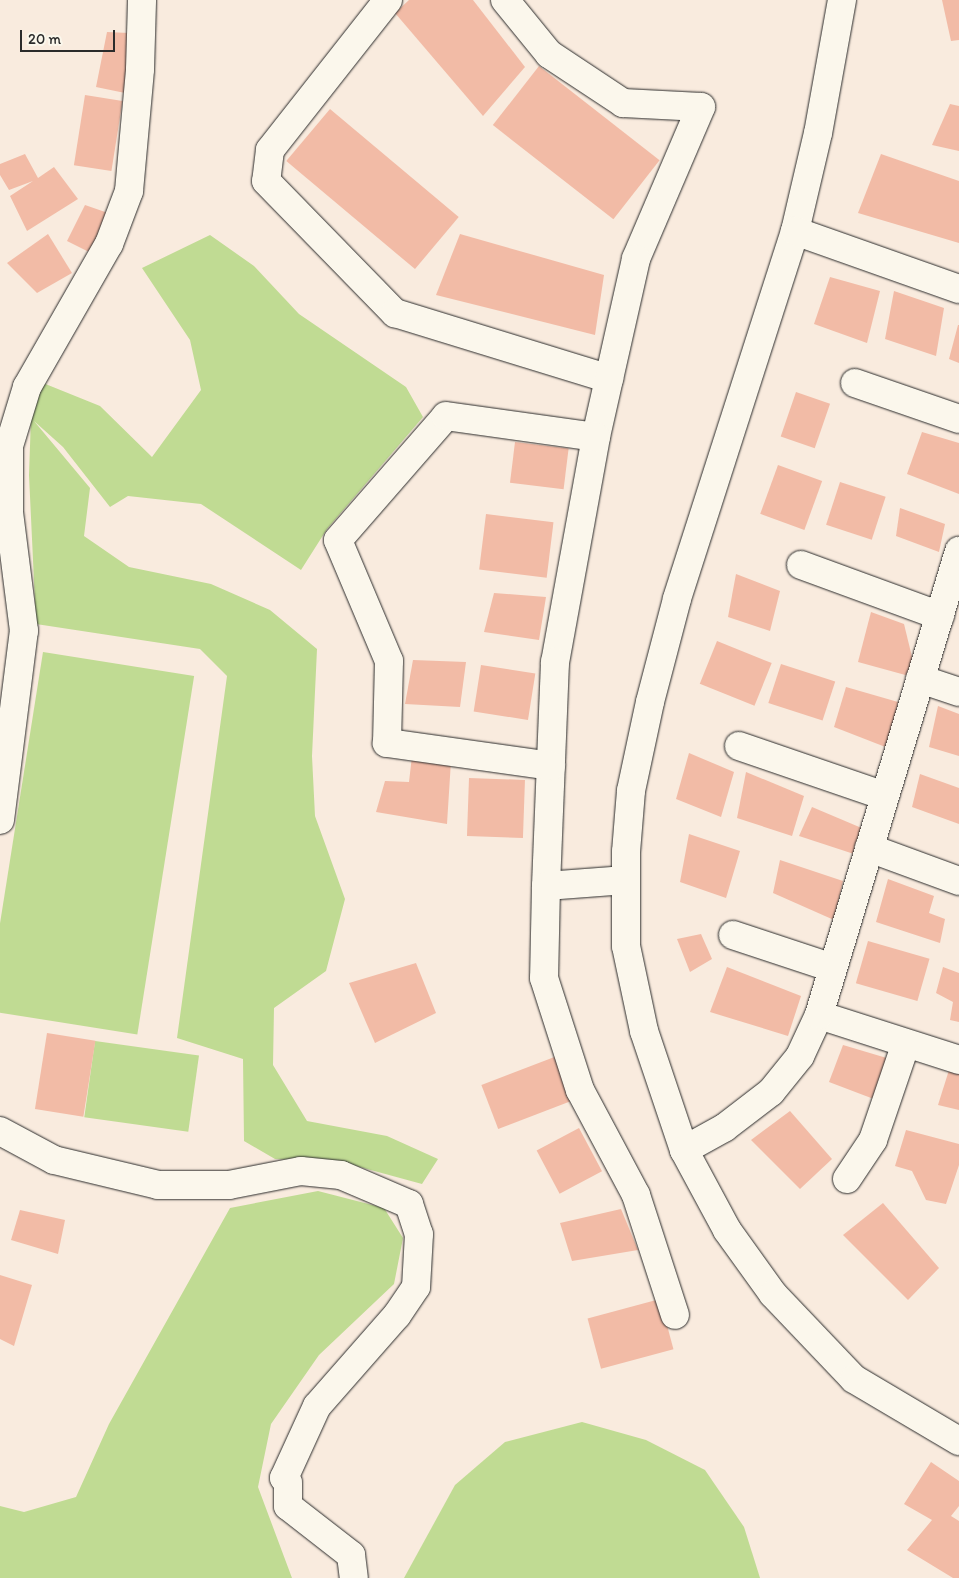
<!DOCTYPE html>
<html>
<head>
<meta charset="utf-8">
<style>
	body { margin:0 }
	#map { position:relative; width:959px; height:1578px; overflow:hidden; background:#f9ebde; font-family:Itim,sans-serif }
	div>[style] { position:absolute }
	.green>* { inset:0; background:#c0db93; transform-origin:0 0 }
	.building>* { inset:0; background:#f2bba6; transform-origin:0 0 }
	.roads { filter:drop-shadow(0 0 1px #2b2b2b) drop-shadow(0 0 1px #2b2b2b) }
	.minor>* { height:28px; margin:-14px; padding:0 14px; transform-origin:14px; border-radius:14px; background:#fbf7ec }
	span { translate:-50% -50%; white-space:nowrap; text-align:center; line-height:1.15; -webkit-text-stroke:4px #fbf7ec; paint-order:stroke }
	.scale { position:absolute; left:20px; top:30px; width:95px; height:22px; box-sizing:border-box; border:2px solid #2b2b2b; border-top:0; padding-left:6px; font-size:15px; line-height:18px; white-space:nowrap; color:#2b2b2b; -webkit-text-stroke:4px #fbf7ec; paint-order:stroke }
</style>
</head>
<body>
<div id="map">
	<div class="green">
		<div style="clip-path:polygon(210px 235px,254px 266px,299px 314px,406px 387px,423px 417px,327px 529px,301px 570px,201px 504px,128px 496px,110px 507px,63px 447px,34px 421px,90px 488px,84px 536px,129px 567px,211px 584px,270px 610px,317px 649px,312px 756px,315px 816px,345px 899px,326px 971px,274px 1008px,273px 1065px,307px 1121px,387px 1136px,438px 1159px,422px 1184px,345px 1163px,275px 1159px,244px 1141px,243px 1059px,177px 1038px,227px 676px,200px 649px,36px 624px,29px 475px,31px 417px,43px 383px,100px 406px,152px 457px,201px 390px,190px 340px,142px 268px)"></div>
		<div style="left:43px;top:652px;width:153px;height:363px;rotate:9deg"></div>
		<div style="left:95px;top:1041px;width:105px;height:77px;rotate:8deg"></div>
		<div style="clip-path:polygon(318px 1191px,384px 1208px,403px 1238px,394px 1284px,319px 1355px,271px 1424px,258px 1487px,292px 1578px,0 1578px,0 1506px,24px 1512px,76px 1497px,109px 1424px,230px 1208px)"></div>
		<div style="clip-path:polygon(582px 1422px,646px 1440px,705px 1470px,744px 1527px,760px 1578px,404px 1578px,455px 1485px,505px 1442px)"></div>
	</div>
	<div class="building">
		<div style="clip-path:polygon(409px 0,473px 0,525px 67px,483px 116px,395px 13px)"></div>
		<div style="clip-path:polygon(942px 0,959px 0,959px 40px,951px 41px)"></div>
		<div style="clip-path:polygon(107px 32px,129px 33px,125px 93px,96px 87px)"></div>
		<div style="left:539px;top:66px;width:153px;height:75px;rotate:38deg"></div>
		<div style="left:85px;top:95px;width:38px;height:71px;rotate:9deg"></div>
		<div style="clip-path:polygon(950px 104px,959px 106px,959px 151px,932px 145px)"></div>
		<div style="left:330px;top:109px;width:168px;height:68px;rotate:40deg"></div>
		<div style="clip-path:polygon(25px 154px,38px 178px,54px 167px,78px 199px,27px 231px,10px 196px,33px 181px,9px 190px,0 175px,0 164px)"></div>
		<div style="clip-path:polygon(881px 154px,959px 181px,959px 243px,858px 213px)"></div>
		<div style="clip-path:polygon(85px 205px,108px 213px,91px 253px,67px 241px)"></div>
		<div style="clip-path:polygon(48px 234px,72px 273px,37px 293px,7px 263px)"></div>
		<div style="clip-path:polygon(460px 234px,604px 275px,595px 335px,436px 295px)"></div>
		<div style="clip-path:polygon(830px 277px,880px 291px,867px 343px,814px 324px)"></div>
		<div style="clip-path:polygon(894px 291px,944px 308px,936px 356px,885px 339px)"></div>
		<div style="clip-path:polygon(958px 325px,959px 325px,959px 363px,949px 359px)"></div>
		<div style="left:796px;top:392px;width:36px;height:47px;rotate:19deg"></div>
		<div style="clip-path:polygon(922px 432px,959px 443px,959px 494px,907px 474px)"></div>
		<div style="left:515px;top:442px;width:54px;height:41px;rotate:7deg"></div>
		<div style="left:778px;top:465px;width:47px;height:52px;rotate:20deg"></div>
		<div style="left:840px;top:482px;width:48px;height:45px;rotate:18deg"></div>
		<div style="clip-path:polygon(900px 508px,945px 524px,939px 552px,896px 536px)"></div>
		<div style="left:486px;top:514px;width:68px;height:56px;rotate:7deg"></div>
		<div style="clip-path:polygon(736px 574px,780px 591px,770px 631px,728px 617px)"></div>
		<div style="clip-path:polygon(494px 593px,546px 597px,539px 640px,484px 632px)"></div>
		<div style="clip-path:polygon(871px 612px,904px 624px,913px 661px,909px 676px,858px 662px)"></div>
		<div style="left:717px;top:641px;width:59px;height:46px;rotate:22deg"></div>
		<div style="clip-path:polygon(413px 660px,466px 662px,460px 707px,405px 704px)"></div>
		<div style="left:781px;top:664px;width:57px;height:41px;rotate:18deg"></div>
		<div style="left:481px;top:665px;width:55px;height:47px;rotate:9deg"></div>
		<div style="clip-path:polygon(846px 687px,898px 702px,888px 748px,834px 727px)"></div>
		<div style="clip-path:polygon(938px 706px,959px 714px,959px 756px,929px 747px)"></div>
		<div style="clip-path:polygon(689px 753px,734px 772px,721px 817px,676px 799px)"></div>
		<div style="clip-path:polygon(412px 756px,451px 761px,447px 824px,376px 812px,385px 781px,409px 782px)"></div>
		<div style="clip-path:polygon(746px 772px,804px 796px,792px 836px,737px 818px)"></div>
		<div style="clip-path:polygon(920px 774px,959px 788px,959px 824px,912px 807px)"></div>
		<div style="left:469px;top:778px;width:56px;height:58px;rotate:2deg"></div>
		<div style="clip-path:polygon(812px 807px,864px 829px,857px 855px,799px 836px)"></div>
		<div style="clip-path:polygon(689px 834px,740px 851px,726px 898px,680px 882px)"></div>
		<div style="clip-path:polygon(780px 860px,843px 881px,834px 920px,773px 893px)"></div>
		<div style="clip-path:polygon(888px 879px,934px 896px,929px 913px,945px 919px,940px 943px,876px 922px)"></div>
		<div style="clip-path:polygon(701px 934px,712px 959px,690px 972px,677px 939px)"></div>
		<div style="left:868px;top:941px;width:64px;height:44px;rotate:16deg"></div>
		<div style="clip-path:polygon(416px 963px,436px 1013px,375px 1043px,349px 983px)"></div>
		<div style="clip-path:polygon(727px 967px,801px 996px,788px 1036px,710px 1012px)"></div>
		<div style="clip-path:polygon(943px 967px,959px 973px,959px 1022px,950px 1020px,953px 1002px,936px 993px)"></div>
		<div style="left:47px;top:1033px;width:49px;height:77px;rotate:9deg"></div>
		<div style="clip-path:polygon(843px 1045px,890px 1059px,879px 1101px,829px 1082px)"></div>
		<div style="left:557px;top:1056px;width:47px;height:81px;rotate:69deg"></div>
		<div style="clip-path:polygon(949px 1070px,959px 1072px,959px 1110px,938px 1105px)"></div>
		<div style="clip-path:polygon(790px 1111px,832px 1159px,800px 1189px,751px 1140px)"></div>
		<div style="left:579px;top:1128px;width:49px;height:48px;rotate:62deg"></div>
		<div style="clip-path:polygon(906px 1130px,959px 1144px,959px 1165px,946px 1204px,926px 1200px,912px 1171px,895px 1166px)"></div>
		<div style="clip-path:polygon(883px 1203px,939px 1268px,908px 1300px,843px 1235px)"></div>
		<div style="clip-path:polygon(621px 1209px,638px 1250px,572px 1261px,560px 1223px)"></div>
		<div style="clip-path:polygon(20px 1210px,65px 1220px,58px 1254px,11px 1240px)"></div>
		<div style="clip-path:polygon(0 1275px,32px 1285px,14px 1346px,0 1339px)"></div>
		<div style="left:660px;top:1299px;width:52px;height:75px;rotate:75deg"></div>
		<div style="clip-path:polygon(931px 1462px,959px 1481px,959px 1506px,951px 1516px,959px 1521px,959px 1578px,953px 1578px,907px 1550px,932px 1520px,904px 1504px)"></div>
	</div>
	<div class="roads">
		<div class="minor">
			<div style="left:388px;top:0;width:191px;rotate:128.2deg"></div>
			<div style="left:270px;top:150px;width:31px;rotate:97deg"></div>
			<div style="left:266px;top:181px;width:185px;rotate:45.7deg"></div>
			<div style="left:395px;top:313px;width:224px;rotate:17.1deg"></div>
			<div style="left:505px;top:0;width:70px;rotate:50.8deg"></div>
			<div style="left:549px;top:54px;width:89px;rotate:33.5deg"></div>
			<div style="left:623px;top:103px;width:78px;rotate:2.9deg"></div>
			<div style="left:701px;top:107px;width:165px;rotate:113.2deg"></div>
			<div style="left:636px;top:259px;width:182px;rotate:102.7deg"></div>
			<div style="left:596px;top:437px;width:229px;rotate:100.3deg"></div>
			<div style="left:555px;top:662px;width:224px;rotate:92.3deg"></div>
			<div style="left:546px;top:886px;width:80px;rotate:-4.3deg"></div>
			<div style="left:842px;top:0;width:135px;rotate:100.2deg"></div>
			<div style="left:818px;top:133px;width:101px;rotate:103.2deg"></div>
			<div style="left:795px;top:231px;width:386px;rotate:107.8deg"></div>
			<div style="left:677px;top:599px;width:106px;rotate:104.7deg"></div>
			<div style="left:650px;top:702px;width:91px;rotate:102.1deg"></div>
			<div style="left:631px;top:791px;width:61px;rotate:94.7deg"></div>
			<div style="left:626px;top:852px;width:94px;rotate:90deg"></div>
			<div style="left:626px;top:946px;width:87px;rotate:78deg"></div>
			<div style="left:644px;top:1031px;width:126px;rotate:71.4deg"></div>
			<div style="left:684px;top:1150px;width:91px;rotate:61.7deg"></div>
			<div style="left:727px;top:1230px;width:79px;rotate:54.3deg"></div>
			<div style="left:773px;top:1294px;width:117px;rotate:46.4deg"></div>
			<div style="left:854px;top:1379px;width:122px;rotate:30.6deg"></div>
			<div style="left:795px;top:231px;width:174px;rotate:19.5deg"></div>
			<div style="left:855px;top:383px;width:110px;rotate:19.1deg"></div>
			<div style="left:801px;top:565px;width:148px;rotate:20.1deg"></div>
			<div style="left:920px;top:679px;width:41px;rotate:18.4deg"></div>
			<div style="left:739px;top:746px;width:154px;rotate:18.9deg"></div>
			<div style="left:551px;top:766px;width:166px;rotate:-172deg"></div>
			<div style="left:387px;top:743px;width:82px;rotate:-88.6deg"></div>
			<div style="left:389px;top:661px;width:131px;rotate:-112.9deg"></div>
			<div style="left:338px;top:540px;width:164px;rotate:-48.9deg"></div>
			<div style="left:446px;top:416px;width:151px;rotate:8deg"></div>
			<div style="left:0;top:820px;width:191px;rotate:-82.8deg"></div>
			<div style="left:24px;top:631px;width:119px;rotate:-97.2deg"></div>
			<div style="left:9px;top:513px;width:67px;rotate:-90deg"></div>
			<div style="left:9px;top:446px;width:62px;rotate:-73deg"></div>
			<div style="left:27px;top:387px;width:165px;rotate:-60.2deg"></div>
			<div style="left:109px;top:244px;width:57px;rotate:-69.3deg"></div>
			<div style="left:129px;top:191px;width:122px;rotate:-84.8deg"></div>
			<div style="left:140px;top:69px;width:69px;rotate:-88.3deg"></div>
			<div style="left:869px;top:848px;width:96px;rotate:20.1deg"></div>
			<div style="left:546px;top:886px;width:92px;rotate:91.2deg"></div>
			<div style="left:544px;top:978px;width:118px;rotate:72.2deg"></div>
			<div style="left:580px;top:1090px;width:119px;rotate:61.9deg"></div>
			<div style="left:636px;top:1195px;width:126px;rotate:72deg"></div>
			<div style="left:733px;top:935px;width:105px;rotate:18.3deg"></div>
			<div style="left:819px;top:1015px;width:147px;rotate:17.8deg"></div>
			<div style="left:0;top:1131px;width:61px;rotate:28.2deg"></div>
			<div style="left:54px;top:1160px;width:107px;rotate:13.5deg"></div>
			<div style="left:158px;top:1185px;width:71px"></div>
			<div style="left:229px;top:1185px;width:73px;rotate:-11deg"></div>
			<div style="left:301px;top:1171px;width:40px;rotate:5.7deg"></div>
			<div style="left:341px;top:1175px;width:74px;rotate:23.1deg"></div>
			<div style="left:409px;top:1204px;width:32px;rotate:72deg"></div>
			<div style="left:419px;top:1234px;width:53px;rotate:93.2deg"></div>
			<div style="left:416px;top:1287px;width:34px;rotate:124deg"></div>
			<div style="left:397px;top:1315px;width:121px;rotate:131.3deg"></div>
			<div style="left:317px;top:1406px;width:79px;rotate:114.6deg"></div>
			<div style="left:284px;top:1478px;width:6px;rotate:51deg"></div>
			<div style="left:288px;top:1483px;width:23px;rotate:90deg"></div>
			<div style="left:288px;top:1506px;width:80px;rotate:37.9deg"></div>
			<div style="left:351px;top:1555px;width:23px;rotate:83deg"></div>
			<div style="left:684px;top:1150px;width:46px;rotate:-28.8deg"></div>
			<div style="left:724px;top:1128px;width:59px;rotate:-37.5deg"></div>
			<div style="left:771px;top:1092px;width:46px;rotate:-51.1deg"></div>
			<div style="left:800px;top:1056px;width:45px;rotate:-65.1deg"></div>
			<div style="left:819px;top:1015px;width:485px;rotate:-73.2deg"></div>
			<div style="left:847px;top:1179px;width:47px;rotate:-56.3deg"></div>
			<div style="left:873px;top:1140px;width:102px;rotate:-71.2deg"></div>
		</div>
	</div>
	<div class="scale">20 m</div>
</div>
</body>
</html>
